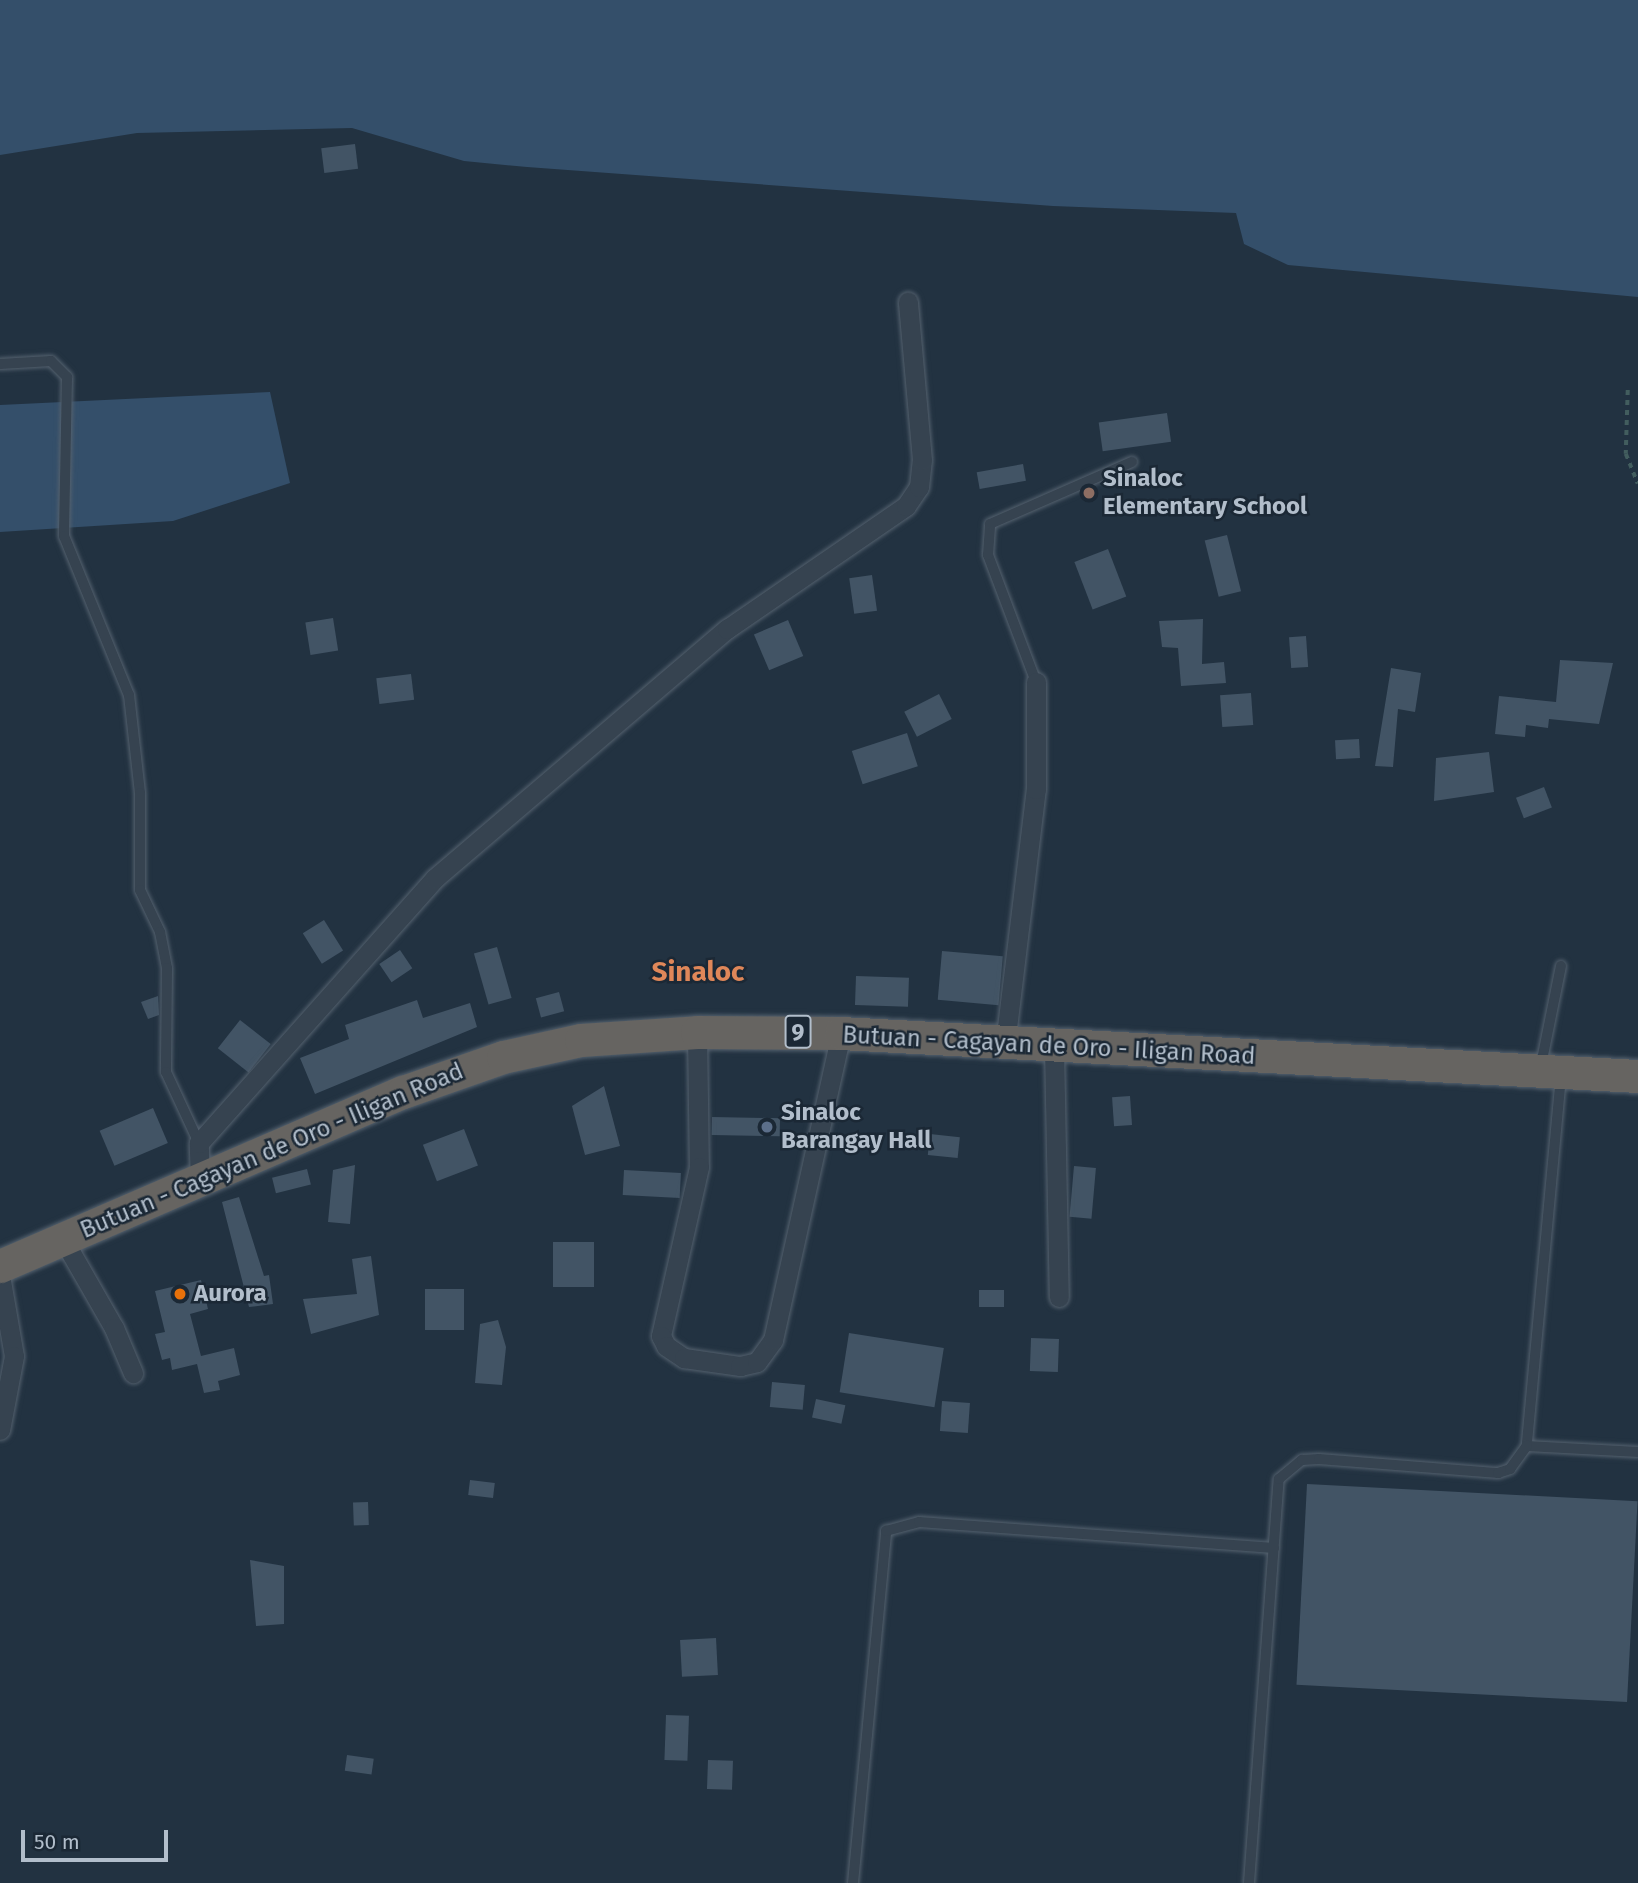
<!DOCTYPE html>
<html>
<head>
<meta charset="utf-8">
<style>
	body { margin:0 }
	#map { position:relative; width:1638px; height:1883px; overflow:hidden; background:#223241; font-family:"Fira Sans",sans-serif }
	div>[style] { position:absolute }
	.water>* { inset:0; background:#344f6a }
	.building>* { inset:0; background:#425465; transform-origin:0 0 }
	.path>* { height:3.5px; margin-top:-1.75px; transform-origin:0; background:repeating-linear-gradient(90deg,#425d5e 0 5px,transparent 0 10px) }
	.roads { filter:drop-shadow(0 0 2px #54616e) drop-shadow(0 0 2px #54616e) }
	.service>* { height:10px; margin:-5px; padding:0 5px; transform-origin:5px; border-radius:5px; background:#364350 }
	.minor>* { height:19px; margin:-9.5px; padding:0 9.5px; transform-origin:9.5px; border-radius:9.5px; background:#364350 }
	.trunk>* { height:33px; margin:-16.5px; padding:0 16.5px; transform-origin:16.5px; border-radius:16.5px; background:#666461 }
	.dots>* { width:19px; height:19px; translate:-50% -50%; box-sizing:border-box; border:4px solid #1b2835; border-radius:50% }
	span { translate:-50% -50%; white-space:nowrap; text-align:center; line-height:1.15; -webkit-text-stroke:5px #1b2835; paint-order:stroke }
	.shield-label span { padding:2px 5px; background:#1b2835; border:2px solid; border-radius:5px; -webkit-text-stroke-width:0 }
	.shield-label { font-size:23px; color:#b2becb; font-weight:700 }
	.poi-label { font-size:24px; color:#b2becb; font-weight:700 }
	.left { translate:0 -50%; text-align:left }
	.street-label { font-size:24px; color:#b2becb }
	.quarter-label { font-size:28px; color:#df8759; font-weight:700 }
	.scale { position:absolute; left:21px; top:1830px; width:147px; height:32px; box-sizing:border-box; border:4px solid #b2becb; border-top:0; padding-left:9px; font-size:21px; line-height:24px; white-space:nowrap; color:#b2becb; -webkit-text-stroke:5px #1b2835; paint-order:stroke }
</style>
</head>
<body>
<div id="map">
	<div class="water">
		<div style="clip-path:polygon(0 0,1638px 0,1638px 297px,1288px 265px,1244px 244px,1236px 213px,1053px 206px,527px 167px,464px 161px,352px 128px,137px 133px,0 155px)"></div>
		<div style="clip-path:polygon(270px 392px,290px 483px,173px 521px,0 532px,0 405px)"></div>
	</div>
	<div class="building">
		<div style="left:355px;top:144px;width:25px;height:34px;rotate:83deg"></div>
		<div style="left:1167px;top:413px;width:29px;height:69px;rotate:82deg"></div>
		<div style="left:1023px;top:464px;width:17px;height:47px;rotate:80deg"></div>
		<div style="left:1227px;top:535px;width:58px;height:23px;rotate:76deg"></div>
		<div style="left:1108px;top:549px;width:51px;height:36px;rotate:69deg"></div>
		<div style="left:872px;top:575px;width:36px;height:23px;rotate:82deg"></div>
		<div style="left:333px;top:618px;width:33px;height:28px;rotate:81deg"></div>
		<div style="clip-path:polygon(1203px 619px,1202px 664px,1224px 662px,1226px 683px,1181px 686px,1178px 648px,1162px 647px,1159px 621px)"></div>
		<div style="left:788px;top:620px;width:39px;height:37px;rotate:67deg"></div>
		<div style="left:1306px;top:636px;width:31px;height:17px;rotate:86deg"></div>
		<div style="clip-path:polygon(1560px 660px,1613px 663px,1599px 724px,1549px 719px,1548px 728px,1526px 725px,1525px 737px,1495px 734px,1499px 696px,1556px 702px)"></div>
		<div style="clip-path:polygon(1391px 668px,1421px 673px,1415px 712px,1398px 709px,1393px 767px,1375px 766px)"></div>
		<div style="left:411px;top:674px;width:26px;height:35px;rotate:83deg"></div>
		<div style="left:1251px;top:693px;width:32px;height:31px;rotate:86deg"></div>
		<div style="left:939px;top:694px;width:28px;height:39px;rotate:63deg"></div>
		<div style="left:907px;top:733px;width:35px;height:58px;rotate:72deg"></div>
		<div style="left:1359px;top:739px;width:19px;height:24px;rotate:87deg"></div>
		<div style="clip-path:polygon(1489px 752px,1494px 792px,1434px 801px,1436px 758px)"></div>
		<div style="left:1544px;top:787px;width:22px;height:30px;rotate:69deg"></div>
		<div style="left:324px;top:920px;width:36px;height:25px;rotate:58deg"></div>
		<div style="left:497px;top:947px;width:53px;height:24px;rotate:74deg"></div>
		<div style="left:400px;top:950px;width:22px;height:25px;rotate:56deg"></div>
		<div style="left:942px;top:951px;width:61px;height:49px;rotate:5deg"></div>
		<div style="left:856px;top:976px;width:53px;height:29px;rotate:2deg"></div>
		<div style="left:559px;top:992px;width:20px;height:24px;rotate:75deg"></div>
		<div style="clip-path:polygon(158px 996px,159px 1015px,148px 1019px,141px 1002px)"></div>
		<div style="clip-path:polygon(417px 1000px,423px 1018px,470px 1003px,477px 1027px,315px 1094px,300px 1058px,349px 1039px,345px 1025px)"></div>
		<div style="left:240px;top:1020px;width:39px;height:36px;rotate:38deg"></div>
		<div style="clip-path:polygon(604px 1086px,620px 1146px,585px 1155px,572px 1106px)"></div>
		<div style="left:1130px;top:1096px;width:29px;height:18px;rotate:86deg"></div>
		<div style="left:153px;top:1108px;width:38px;height:58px;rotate:67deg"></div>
		<div style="left:712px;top:1117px;width:68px;height:18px;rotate:1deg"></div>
		<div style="left:464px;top:1129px;width:39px;height:44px;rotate:69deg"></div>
		<div style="left:930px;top:1134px;width:30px;height:21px;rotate:6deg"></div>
		<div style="clip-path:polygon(355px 1165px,350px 1224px,328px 1222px,333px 1170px)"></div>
		<div style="left:1074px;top:1166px;width:22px;height:51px;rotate:5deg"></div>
		<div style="left:307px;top:1169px;width:16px;height:36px;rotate:76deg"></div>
		<div style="left:624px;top:1170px;width:57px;height:25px;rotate:3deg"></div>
		<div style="clip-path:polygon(239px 1197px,264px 1276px,269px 1275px,273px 1304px,249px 1307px,222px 1202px)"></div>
		<div style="left:553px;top:1242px;width:41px;height:45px"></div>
		<div style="clip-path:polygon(371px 1256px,379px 1315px,311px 1334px,303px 1299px,357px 1294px,352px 1259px)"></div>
		<div style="clip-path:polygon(201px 1280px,208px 1309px,190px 1314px,201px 1356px,234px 1348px,240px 1375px,218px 1381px,220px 1390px,204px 1393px,197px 1364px,172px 1370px,170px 1358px,162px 1360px,155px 1334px,165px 1332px,155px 1291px)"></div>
		<div style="left:425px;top:1289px;width:39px;height:41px"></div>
		<div style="left:979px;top:1290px;width:25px;height:17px"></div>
		<div style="clip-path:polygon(498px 1320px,506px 1347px,502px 1385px,475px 1383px,480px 1324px)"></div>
		<div style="left:849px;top:1333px;width:96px;height:60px;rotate:9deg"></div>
		<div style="left:1031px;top:1338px;width:28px;height:33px;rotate:2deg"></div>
		<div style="left:772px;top:1382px;width:33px;height:25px;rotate:5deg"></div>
		<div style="left:816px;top:1399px;width:30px;height:19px;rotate:12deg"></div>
		<div style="left:942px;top:1401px;width:28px;height:30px;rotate:4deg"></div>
		<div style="left:470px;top:1480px;width:25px;height:15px;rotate:7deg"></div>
		<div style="left:1307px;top:1484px;width:331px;height:201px;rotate:3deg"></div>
		<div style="left:368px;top:1502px;width:23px;height:15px;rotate:88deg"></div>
		<div style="clip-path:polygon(250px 1560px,284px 1566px,284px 1624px,256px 1626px)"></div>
		<div style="left:716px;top:1638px;width:37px;height:36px;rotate:87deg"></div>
		<div style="left:666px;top:1715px;width:23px;height:45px;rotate:2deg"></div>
		<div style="left:347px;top:1755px;width:27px;height:16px;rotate:8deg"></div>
		<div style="left:708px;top:1760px;width:25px;height:29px;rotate:2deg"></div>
	</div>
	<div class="path">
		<div style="left:1628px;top:390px;width:64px;rotate:91.8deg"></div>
		<div style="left:1626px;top:454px;width:32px;rotate:68deg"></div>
	</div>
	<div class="roads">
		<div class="service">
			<div style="left:0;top:364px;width:51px;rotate:-3.4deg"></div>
			<div style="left:51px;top:361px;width:23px;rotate:45deg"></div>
			<div style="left:67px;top:377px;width:159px;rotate:91.1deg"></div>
			<div style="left:64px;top:536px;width:172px;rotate:67.8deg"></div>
			<div style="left:129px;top:695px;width:99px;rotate:83.6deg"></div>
			<div style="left:140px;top:793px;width:97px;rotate:90deg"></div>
			<div style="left:140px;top:890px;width:47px;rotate:64.5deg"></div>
			<div style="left:160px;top:932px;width:37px;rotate:79deg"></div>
			<div style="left:167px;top:968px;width:104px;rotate:90.6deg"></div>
			<div style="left:166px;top:1072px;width:78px;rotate:65.1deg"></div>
			<div style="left:1036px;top:682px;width:136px;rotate:-110.7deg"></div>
			<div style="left:988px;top:555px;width:31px;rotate:-86deg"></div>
			<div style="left:990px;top:524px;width:155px;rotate:-23.6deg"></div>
			<div style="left:1541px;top:1065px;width:101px;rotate:-78.6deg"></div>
			<div style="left:1561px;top:1076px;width:372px;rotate:95.3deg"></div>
			<div style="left:1527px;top:1446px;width:111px;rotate:3.1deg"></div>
			<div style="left:853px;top:1883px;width:354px;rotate:-84.6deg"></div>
			<div style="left:886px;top:1531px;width:34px;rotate:-15deg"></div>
			<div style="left:919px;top:1522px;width:356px;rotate:4.2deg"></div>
			<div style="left:1249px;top:1883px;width:405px;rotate:-85.8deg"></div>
			<div style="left:1279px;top:1479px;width:30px;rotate:-40deg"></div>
			<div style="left:1302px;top:1460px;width:17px;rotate:-3deg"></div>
			<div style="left:1319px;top:1459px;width:180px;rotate:4.5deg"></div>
			<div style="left:1498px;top:1473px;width:13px;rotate:-18deg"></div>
			<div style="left:1510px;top:1469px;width:29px;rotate:-54deg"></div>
		</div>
		<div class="minor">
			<div style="left:697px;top:1032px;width:135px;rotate:89.2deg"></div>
			<div style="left:699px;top:1167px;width:173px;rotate:102.7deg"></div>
			<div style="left:661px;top:1336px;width:11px;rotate:63deg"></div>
			<div style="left:666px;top:1346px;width:22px;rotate:34deg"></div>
			<div style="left:684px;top:1358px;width:57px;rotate:8.1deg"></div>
			<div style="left:740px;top:1366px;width:17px;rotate:-13deg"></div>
			<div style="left:757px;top:1362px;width:27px;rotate:-54deg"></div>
			<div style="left:773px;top:1340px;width:314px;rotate:-77.5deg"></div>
			<div style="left:1005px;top:1044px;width:257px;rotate:-83.1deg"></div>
			<div style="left:1036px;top:789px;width:107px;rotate:-90deg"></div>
			<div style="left:1054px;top:1047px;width:250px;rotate:88.9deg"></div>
			<div style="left:200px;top:1180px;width:37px;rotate:-92deg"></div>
			<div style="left:199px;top:1143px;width:355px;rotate:-48.3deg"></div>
			<div style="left:435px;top:878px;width:384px;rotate:-40.5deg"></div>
			<div style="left:727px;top:629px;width:217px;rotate:-34.5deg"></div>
			<div style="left:906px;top:506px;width:23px;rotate:-56deg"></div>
			<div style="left:919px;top:487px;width:27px;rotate:-84deg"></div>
			<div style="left:922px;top:460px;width:159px;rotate:-95.1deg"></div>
			<div style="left:63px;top:1239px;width:103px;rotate:60.2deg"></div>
			<div style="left:114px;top:1328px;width:49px;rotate:67.1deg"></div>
			<div style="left:0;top:1275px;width:82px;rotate:80.2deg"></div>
			<div style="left:14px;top:1356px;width:75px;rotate:100.7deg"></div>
		</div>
		<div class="trunk">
			<div style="left:0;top:1266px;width:439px;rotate:-23.4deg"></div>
			<div style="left:403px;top:1092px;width:106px;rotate:-19.3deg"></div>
			<div style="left:503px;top:1057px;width:80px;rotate:-12.3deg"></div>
			<div style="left:581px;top:1040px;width:116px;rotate:-3.9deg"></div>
			<div style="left:697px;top:1032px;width:144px;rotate:0.4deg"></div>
			<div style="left:841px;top:1033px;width:798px;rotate:3.09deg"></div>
		</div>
	</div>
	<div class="dots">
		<div style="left:1089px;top:493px;background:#8d6e63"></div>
		<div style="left:767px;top:1127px;background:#5c6f8a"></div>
		<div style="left:180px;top:1294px;background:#e8710a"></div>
	</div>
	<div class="shield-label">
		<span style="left:798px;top:1032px">9</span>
	</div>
	<div class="poi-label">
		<span class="left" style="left:1103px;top:493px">Sinaloc<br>Elementary School</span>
		<span class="left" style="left:781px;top:1127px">Sinaloc<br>Barangay Hall</span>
		<span class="left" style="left:194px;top:1294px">Aurora</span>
	</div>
	<div class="street-label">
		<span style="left:1049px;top:1046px;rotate:3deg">Butuan - Cagayan de Oro - Iligan Road</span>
		<span style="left:272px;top:1151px;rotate:-23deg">Butuan - Cagayan de Oro - Iligan Road</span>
	</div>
	<div class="quarter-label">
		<span style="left:698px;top:972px">Sinaloc</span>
	</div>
	<div class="scale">50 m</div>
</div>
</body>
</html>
